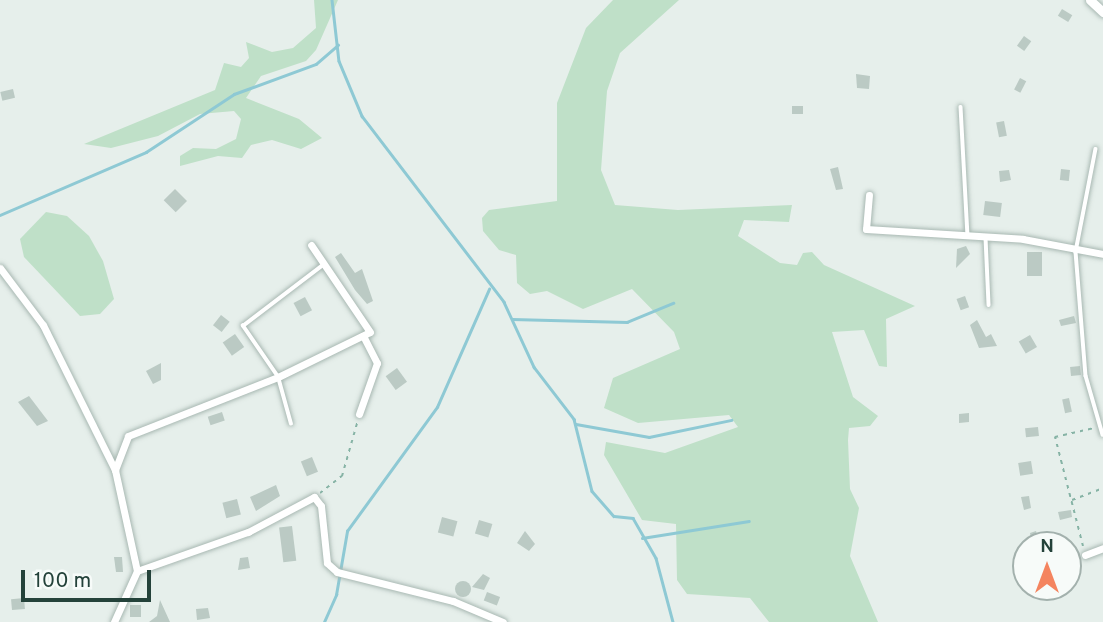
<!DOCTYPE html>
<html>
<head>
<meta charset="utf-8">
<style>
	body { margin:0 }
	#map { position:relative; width:1103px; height:622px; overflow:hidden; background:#e6efeb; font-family:Overpass,sans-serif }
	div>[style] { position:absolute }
	.green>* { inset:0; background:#bfe0c8 }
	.stream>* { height:2.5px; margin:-1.25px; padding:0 1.25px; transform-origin:1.25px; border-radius:1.25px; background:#8ec9d4 }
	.building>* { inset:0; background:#bbcac4; transform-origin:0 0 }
	.round { border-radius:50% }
	.path>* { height:2px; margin-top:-1px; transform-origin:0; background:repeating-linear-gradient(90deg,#86b3a5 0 3.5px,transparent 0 8.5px) }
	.roads { filter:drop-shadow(0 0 2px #a8b8b2) drop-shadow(0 0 2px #a8b8b2) }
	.service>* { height:3.5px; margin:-1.75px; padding:0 1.75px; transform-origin:1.75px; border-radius:1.75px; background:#fff }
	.minor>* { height:7px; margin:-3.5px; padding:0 3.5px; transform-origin:3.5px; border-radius:3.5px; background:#fff }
	.tertiary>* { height:9px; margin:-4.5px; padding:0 4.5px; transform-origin:4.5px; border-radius:4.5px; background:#fff }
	span { translate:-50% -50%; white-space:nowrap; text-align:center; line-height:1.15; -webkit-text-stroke:5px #f7fbf9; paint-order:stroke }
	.north { position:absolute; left:1012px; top:531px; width:70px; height:70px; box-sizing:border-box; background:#f7fbf9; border:2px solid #a3b1ad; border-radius:50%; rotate:0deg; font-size:19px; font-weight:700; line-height:28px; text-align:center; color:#24423a }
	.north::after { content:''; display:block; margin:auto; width:24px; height:32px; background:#f4845f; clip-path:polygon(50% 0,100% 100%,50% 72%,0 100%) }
	.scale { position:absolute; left:21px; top:570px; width:130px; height:32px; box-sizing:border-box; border:4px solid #24423a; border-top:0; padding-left:9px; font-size:21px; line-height:24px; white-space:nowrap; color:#24423a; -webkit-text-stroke:5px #f7fbf9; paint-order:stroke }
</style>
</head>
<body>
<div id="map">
	<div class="green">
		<div style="clip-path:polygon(314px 0,338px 0,316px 50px,306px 61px,261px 76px,246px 98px,299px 119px,322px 138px,301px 149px,272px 140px,251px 145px,242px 158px,218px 156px,180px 166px,180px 156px,193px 148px,216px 149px,236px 139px,241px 119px,234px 111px,200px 114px,158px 136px,111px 148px,84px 144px,215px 90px,224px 63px,241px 67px,249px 58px,246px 42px,272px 52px,293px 48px,316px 28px)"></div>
		<div style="clip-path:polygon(613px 0,679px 0,620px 53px,607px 91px,601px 170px,615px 205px,678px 210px,792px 205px,789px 222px,744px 220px,738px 236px,780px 263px,797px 265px,803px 253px,812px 252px,824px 265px,915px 306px,886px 319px,887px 367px,879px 366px,864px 330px,832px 332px,853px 397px,878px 416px,870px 426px,849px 428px,848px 440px,850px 489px,859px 508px,850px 556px,878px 622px,769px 622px,750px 598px,687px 594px,677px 580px,676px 524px,642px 520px,604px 455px,606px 442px,665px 453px,738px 427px,729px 415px,638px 423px,604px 408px,613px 378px,680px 349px,674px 332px,632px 289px,583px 309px,547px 291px,530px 294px,517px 283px,516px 255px,499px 250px,483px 231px,482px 218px,489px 210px,557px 201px,557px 103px,586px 28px)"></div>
		<div style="clip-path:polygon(46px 212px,67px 216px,89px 236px,103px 261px,114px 299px,100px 314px,80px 316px,24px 257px,20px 239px)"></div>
	</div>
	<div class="stream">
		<div style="left:332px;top:0;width:61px;rotate:83.5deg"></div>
		<div style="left:339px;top:61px;width:60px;rotate:67.3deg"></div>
		<div style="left:362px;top:116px;width:234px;rotate:52.6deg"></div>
		<div style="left:504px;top:302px;width:72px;rotate:65.2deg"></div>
		<div style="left:534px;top:367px;width:66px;rotate:52.4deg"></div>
		<div style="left:574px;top:419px;width:74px;rotate:76deg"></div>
		<div style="left:592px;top:491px;width:33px;rotate:49deg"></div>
		<div style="left:614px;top:516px;width:19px;rotate:6deg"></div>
		<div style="left:633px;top:518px;width:46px;rotate:60.1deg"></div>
		<div style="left:656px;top:558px;width:66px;rotate:75.1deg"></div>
		<div style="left:0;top:215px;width:159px;rotate:-23.3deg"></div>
		<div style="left:146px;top:152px;width:105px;rotate:-33.4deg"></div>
		<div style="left:234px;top:94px;width:87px;rotate:-20.1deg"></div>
		<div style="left:316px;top:64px;width:29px;rotate:-41deg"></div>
		<div style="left:512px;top:319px;width:115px;rotate:1.5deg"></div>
		<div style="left:627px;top:322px;width:50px;rotate:-22.4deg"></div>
		<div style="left:576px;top:424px;width:74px;rotate:10.1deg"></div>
		<div style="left:649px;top:437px;width:84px;rotate:-11.7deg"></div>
		<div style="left:642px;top:538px;width:108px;rotate:-9deg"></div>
		<div style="left:324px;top:622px;width:30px;rotate:-66deg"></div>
		<div style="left:336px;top:595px;width:65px;rotate:-80.2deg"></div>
		<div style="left:347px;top:531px;width:153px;rotate:-54deg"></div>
		<div style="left:437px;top:407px;width:129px;rotate:-66.2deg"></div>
	</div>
	<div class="building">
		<div style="left:1062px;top:9px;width:12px;height:8px;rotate:31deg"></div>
		<div style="left:1024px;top:36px;width:9px;height:12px;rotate:36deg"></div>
		<div style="clip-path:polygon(856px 74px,870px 76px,869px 89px,857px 88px)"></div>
		<div style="left:1020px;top:78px;width:7px;height:13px;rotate:27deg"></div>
		<div style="left:13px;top:89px;width:9px;height:13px;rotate:77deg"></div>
		<div style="left:792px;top:106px;width:11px;height:8px"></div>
		<div style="left:1004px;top:121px;width:15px;height:8px;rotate:79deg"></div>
		<div style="clip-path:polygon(838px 167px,843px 189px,836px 190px,830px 169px)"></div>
		<div style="left:1061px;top:169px;width:9px;height:11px;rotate:6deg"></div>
		<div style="clip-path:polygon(1009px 170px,1011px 180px,1000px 182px,999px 171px)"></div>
		<div style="left:175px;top:189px;width:17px;height:16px;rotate:45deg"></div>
		<div style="left:985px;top:201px;width:17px;height:14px;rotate:7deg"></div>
		<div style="clip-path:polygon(966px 246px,970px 254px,956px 268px,957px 249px)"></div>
		<div style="left:1027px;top:252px;width:15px;height:24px"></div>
		<div style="clip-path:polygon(341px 253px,355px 273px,362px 269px,373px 301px,367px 304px,355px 290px,335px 257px)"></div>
		<div style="left:965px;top:296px;width:12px;height:9px;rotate:70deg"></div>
		<div style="left:305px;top:297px;width:15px;height:13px;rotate:62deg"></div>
		<div style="left:221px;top:315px;width:11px;height:13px;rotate:38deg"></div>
		<div style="clip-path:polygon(1074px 316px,1076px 323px,1061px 326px,1059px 320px)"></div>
		<div style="clip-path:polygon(977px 320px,986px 337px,991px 334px,997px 346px,979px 348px,970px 325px)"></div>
		<div style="left:235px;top:334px;width:16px;height:15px;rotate:55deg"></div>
		<div style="left:1030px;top:335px;width:14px;height:13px;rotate:60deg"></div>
		<div style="clip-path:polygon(161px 363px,161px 380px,153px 384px,146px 371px)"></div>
		<div style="left:1080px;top:366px;width:9px;height:10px;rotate:84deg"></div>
		<div style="left:397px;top:368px;width:17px;height:14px;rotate:54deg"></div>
		<div style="clip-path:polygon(29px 396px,48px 421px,37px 426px,18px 402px)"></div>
		<div style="left:1069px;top:398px;width:14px;height:7px;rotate:78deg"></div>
		<div style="left:222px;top:412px;width:9px;height:15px;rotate:72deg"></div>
		<div style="clip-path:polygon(969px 413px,969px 422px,959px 423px,959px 414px)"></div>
		<div style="left:1038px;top:427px;width:9px;height:13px;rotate:84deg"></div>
		<div style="left:312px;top:457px;width:16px;height:12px;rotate:68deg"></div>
		<div style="left:1031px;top:461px;width:13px;height:13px;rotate:81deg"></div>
		<div style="clip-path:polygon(276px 485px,280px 496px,256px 511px,250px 497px)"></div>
		<div style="clip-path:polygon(1029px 496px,1031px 508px,1024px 510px,1021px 497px)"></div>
		<div style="left:237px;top:499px;width:16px;height:15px;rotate:76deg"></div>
		<div style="clip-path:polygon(1071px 510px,1072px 517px,1060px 520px,1058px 512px)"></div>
		<div style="left:442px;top:517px;width:16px;height:16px;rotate:15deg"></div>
		<div style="left:479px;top:520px;width:14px;height:14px;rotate:17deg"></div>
		<div style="left:292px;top:526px;width:35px;height:13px;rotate:83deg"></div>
		<div style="clip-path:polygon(525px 531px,535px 544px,529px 551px,517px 543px)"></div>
		<div style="clip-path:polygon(1036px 531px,1040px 545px,1032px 545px,1030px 533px)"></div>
		<div style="clip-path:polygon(114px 557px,122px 557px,123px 572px,116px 572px)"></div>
		<div style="clip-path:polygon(248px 557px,250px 568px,238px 570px,240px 558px)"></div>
		<div style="clip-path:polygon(483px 574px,490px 578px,484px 590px,472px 587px)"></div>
		<div class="round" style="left:455px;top:581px;width:16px;height:16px"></div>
		<div style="left:487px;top:592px;width:14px;height:9px;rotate:21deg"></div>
		<div style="left:24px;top:598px;width:11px;height:13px;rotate:85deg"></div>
		<div style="clip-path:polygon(160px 600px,170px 622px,149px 622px,157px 616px)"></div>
		<div style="left:130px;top:605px;width:11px;height:12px"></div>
		<div style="clip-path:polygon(208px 608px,210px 618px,197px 620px,196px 609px)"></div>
	</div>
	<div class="path">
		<div style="left:320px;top:493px;width:28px;rotate:-38deg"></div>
		<div style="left:342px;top:476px;width:58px;rotate:-74.1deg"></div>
		<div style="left:1072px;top:500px;width:33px;rotate:-21deg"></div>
		<div style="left:1083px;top:546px;width:113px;rotate:-104.4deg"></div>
		<div style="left:1055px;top:437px;width:39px;rotate:-13deg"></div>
	</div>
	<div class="roads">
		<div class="service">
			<div style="left:961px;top:107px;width:128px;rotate:86.9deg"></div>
			<div style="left:1096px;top:149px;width:105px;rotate:101deg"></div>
			<div style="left:1076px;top:252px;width:124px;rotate:85.4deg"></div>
			<div style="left:1086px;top:376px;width:61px;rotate:73.9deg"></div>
			<div style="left:986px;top:238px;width:67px;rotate:87.4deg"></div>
			<div style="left:291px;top:424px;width:49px;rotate:-105.5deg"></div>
			<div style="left:278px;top:377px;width:62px;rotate:-124.5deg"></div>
			<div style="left:243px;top:326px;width:101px;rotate:-37.3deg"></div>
		</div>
		<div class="minor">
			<div style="left:869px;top:195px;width:34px;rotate:95deg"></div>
			<div style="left:866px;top:229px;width:157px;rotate:3.6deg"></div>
			<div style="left:1023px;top:239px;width:81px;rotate:10.6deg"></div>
			<div style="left:0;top:268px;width:71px;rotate:53deg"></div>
			<div style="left:43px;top:325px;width:162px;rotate:63.6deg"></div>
			<div style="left:115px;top:470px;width:103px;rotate:77.7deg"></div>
			<div style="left:137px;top:571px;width:56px;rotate:114.3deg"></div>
			<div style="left:359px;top:414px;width:54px;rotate:-70.6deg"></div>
			<div style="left:377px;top:363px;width:28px;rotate:-117deg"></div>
			<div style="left:115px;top:470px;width:36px;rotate:-69deg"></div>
			<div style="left:128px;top:436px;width:161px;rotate:-21.5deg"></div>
			<div style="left:278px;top:377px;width:102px;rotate:-26.1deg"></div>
			<div style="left:370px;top:332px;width:105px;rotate:-124.1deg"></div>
			<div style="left:1085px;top:555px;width:19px;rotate:-21deg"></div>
			<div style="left:137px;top:571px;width:118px;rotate:-19.4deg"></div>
			<div style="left:248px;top:532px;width:75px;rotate:-27.9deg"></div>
			<div style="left:314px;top:497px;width:11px;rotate:52deg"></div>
			<div style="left:321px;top:506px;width:57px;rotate:84deg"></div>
			<div style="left:327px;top:563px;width:13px;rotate:42deg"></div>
			<div style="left:337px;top:572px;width:120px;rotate:14deg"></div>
			<div style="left:453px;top:601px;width:54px;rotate:22.8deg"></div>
		</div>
		<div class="tertiary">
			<div style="left:1090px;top:0;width:18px;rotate:43deg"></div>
		</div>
	</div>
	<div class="north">N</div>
	<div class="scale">100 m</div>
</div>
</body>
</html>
